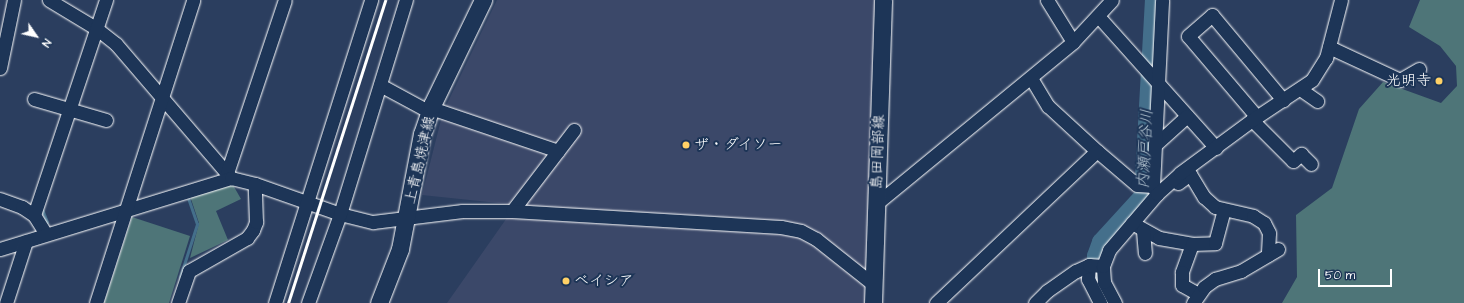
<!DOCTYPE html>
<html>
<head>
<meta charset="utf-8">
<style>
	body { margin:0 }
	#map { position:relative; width:1464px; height:303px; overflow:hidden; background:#2b3e5f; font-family:"Architects Daughter","Klee One",sans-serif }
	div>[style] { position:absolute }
	.built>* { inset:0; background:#3b4869 }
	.green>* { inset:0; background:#4e7578 }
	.stream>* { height:3px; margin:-1.5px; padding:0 1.5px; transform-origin:1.5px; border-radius:1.5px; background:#446f8b }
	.river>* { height:18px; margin:-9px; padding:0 9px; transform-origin:9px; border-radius:9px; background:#446f8b }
	.roads { filter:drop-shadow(0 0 1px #fff) drop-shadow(0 0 1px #fff) }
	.minor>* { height:13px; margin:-6.5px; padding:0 6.5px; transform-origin:6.5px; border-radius:6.5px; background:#1d3557 }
	.major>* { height:17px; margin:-8.5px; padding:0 8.5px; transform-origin:8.5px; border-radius:8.5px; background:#1d3557 }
	.rail>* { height:3px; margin:-1.5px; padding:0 1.5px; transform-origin:1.5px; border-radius:1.5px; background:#fff }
	.dots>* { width:11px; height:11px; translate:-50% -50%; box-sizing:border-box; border:2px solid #1d3557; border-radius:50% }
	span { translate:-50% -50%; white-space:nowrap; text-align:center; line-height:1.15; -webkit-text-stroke:4px #1d3557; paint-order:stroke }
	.poi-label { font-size:15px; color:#fff }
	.right { translate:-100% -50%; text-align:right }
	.left { translate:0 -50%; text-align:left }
	.street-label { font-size:15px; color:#fff }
	.water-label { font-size:16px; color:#b4c5d1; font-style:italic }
	.north { position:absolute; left:16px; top:16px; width:40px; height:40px; -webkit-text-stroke:3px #1d3557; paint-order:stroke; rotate:124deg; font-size:11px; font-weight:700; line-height:16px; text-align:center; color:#fff }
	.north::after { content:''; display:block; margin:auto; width:14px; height:18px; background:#fff; clip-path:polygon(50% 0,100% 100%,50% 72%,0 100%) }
	.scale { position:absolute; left:1318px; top:269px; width:74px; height:18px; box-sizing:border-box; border:2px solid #fff; border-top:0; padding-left:5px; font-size:12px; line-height:14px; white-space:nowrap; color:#fff; -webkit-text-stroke:3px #1d3557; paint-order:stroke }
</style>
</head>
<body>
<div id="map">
	<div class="built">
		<div style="clip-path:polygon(497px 0,877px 0,867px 303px,447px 303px,516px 205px,422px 195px,443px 112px)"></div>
	</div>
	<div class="green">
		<div style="clip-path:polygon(1420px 0,1464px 0,1464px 303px,1282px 303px,1297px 277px,1296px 215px,1332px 188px,1359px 109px,1383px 82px,1441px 103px,1457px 86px,1456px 66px,1440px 46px,1409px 27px)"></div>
		<div style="clip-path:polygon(233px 185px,241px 199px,216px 211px,228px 240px,190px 258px,199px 223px,190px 196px)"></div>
		<div style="clip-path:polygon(132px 217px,190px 236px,169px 303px,104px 303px)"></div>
	</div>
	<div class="stream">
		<div style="left:42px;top:209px;width:14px;rotate:69deg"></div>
		<div style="left:180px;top:277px;width:56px;rotate:-72.2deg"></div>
		<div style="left:197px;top:224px;width:28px;rotate:-109deg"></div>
	</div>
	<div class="river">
		<div style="left:1107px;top:303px;width:30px;rotate:-114deg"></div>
		<div style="left:1095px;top:276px;width:20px;rotate:-87deg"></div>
		<div style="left:1096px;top:256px;width:15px;rotate:-70deg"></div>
		<div style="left:1101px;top:242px;width:62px;rotate:-47.6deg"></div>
		<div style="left:1143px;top:196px;width:196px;rotate:-86.8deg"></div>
	</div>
	<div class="roads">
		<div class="minor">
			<div style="left:49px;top:0;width:56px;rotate:31.1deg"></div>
			<div style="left:97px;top:29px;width:24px;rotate:38deg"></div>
			<div style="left:116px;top:44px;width:177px;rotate:49.4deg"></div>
			<div style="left:1047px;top:0;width:49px;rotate:58.2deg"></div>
			<div style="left:1098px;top:16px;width:177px;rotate:48.2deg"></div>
			<div style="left:1329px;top:47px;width:78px;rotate:24.9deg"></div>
			<div style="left:1400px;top:80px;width:22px;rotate:-30deg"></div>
			<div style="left:0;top:68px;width:69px;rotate:-78.4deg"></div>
			<div style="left:1031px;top:78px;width:33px;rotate:59deg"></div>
			<div style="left:1048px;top:106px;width:67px;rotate:42.6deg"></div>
			<div style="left:1097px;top:151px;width:52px;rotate:40.4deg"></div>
			<div style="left:1137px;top:185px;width:16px;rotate:4deg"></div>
			<div style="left:380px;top:85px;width:57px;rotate:28.4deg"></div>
			<div style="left:1300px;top:89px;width:21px;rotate:35deg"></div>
			<div style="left:34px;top:99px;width:75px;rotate:16.3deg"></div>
			<div style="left:431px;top:108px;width:134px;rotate:18.7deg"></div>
			<div style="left:1257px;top:117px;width:106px;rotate:-130.4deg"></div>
			<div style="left:1188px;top:36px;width:32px;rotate:-41deg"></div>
			<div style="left:1212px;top:15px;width:111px;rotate:50.1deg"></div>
			<div style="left:1252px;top:120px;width:58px;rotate:45deg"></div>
			<div style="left:1293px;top:161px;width:11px;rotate:-41deg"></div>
			<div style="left:1301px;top:154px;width:14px;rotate:45deg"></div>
			<div style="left:1155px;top:145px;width:43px;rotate:-42.2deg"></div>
			<div style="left:227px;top:173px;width:182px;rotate:-71.5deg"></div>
			<div style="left:1178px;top:183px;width:15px;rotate:-37deg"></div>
			<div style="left:1190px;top:174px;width:27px;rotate:59deg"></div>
			<div style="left:1204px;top:197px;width:15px;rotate:42deg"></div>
			<div style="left:1215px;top:207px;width:39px;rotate:13deg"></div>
			<div style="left:1253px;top:216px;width:13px;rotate:32deg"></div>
			<div style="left:1264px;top:223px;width:11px;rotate:63deg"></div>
			<div style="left:1269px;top:233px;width:22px;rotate:93deg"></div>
			<div style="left:1157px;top:194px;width:9px;rotate:-117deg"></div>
			<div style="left:1153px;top:186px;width:186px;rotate:-87.2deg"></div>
			<div style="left:0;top:199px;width:23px;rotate:20deg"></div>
			<div style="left:22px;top:207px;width:14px;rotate:34deg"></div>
			<div style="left:34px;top:215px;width:22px;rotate:58deg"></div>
			<div style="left:876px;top:204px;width:255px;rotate:-39.4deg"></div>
			<div style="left:1073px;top:42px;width:57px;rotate:-47.1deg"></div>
			<div style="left:512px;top:211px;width:102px;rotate:-52.6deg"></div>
			<div style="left:34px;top:215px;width:227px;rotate:-71.5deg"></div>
			<div style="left:1132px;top:223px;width:31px;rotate:29deg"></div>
			<div style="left:1159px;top:238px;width:34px;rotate:10deg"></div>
			<div style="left:1192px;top:244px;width:30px;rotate:110deg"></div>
			<div style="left:1182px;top:272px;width:13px;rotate:90deg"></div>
			<div style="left:1182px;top:285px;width:18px;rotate:29deg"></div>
			<div style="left:1143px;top:231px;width:22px;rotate:85deg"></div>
			<div style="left:1192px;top:244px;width:23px;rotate:-2deg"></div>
			<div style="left:1215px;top:243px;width:34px;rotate:-75deg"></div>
			<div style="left:0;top:249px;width:242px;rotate:-17.1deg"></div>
			<div style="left:231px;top:178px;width:25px;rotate:14deg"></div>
			<div style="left:255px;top:184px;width:90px;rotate:19.4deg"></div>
			<div style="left:340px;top:214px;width:34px;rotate:14deg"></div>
			<div style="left:373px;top:222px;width:90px;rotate:-7deg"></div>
			<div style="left:462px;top:211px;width:50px"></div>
			<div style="left:512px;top:211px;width:269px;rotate:3.4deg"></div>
			<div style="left:781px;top:227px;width:20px;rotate:11deg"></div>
			<div style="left:801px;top:231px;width:17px;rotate:28deg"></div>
			<div style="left:816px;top:239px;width:74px;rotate:38.4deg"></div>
			<div style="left:1089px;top:265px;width:14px;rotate:94deg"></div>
			<div style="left:1088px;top:279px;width:27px;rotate:63deg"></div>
			<div style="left:6px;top:303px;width:65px;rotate:-72.1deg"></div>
			<div style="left:96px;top:303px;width:318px;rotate:-72.2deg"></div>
			<div style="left:178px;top:303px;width:34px;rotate:-71deg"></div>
			<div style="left:189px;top:271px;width:67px;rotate:-29.6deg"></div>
			<div style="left:247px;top:238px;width:10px;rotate:-53deg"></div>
			<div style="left:253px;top:230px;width:9px;rotate:-69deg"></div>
			<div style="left:256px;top:222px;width:38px;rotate:-92deg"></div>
			<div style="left:275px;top:303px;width:318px;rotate:-72.4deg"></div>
			<div style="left:308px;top:303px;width:95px;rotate:-70.2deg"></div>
			<div style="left:340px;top:214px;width:224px;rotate:-72.9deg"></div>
			<div style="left:936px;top:303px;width:221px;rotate:-43.4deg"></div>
			<div style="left:1035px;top:303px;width:17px;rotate:-45deg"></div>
			<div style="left:1047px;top:291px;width:35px;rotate:-35deg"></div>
			<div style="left:1076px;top:271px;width:14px;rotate:-25deg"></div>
			<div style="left:1089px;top:265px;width:14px;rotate:4deg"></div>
			<div style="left:1115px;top:303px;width:24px;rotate:-118deg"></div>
			<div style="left:1104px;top:282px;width:16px;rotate:-94deg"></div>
			<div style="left:1103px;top:266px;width:17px;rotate:-69deg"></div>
			<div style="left:1109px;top:250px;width:74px;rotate:-49.4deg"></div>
			<div style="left:1157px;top:194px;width:31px;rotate:-42deg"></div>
			<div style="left:1180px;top:173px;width:89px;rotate:-36.4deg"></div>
			<div style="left:1252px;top:120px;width:72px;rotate:-33.7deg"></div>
			<div style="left:1312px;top:80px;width:26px;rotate:-58deg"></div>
			<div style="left:1326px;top:58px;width:60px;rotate:-75.5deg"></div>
			<div style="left:1193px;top:303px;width:19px;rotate:-55deg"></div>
			<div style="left:1204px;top:287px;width:14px;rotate:-36deg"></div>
			<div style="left:1215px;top:279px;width:27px;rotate:-17deg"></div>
			<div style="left:1241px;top:271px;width:43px;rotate:-30.7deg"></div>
		</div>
		<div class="major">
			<div style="left:379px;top:303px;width:58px;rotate:-68.7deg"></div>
			<div style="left:400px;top:249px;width:117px;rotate:-79.2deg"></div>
			<div style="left:422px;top:134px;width:31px;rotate:-71deg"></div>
			<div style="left:432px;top:105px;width:117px;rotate:-64.1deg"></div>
			<div style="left:873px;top:303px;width:303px;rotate:-88.1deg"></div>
		</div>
	</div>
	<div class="rail">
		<div style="left:288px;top:303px;width:318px;rotate:-72.2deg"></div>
	</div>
	<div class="dots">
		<div style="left:1439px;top:81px;background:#ffd166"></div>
		<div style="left:686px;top:145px;background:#ffd166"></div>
		<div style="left:566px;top:281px;background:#ffd166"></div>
	</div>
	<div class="poi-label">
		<span class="right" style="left:1431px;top:81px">光明寺</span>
		<span class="left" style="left:694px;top:145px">ザ・ダイソー</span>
		<span class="left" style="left:574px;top:281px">ベイシア</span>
	</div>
	<div class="street-label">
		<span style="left:878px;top:152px;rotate:-88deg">島田岡部線</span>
		<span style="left:420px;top:160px;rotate:-77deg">上青島焼津線</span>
	</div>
	<div class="water-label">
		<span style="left:1145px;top:149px;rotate:-87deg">内瀬戸谷川</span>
	</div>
	<div class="north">N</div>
	<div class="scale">50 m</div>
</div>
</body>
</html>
